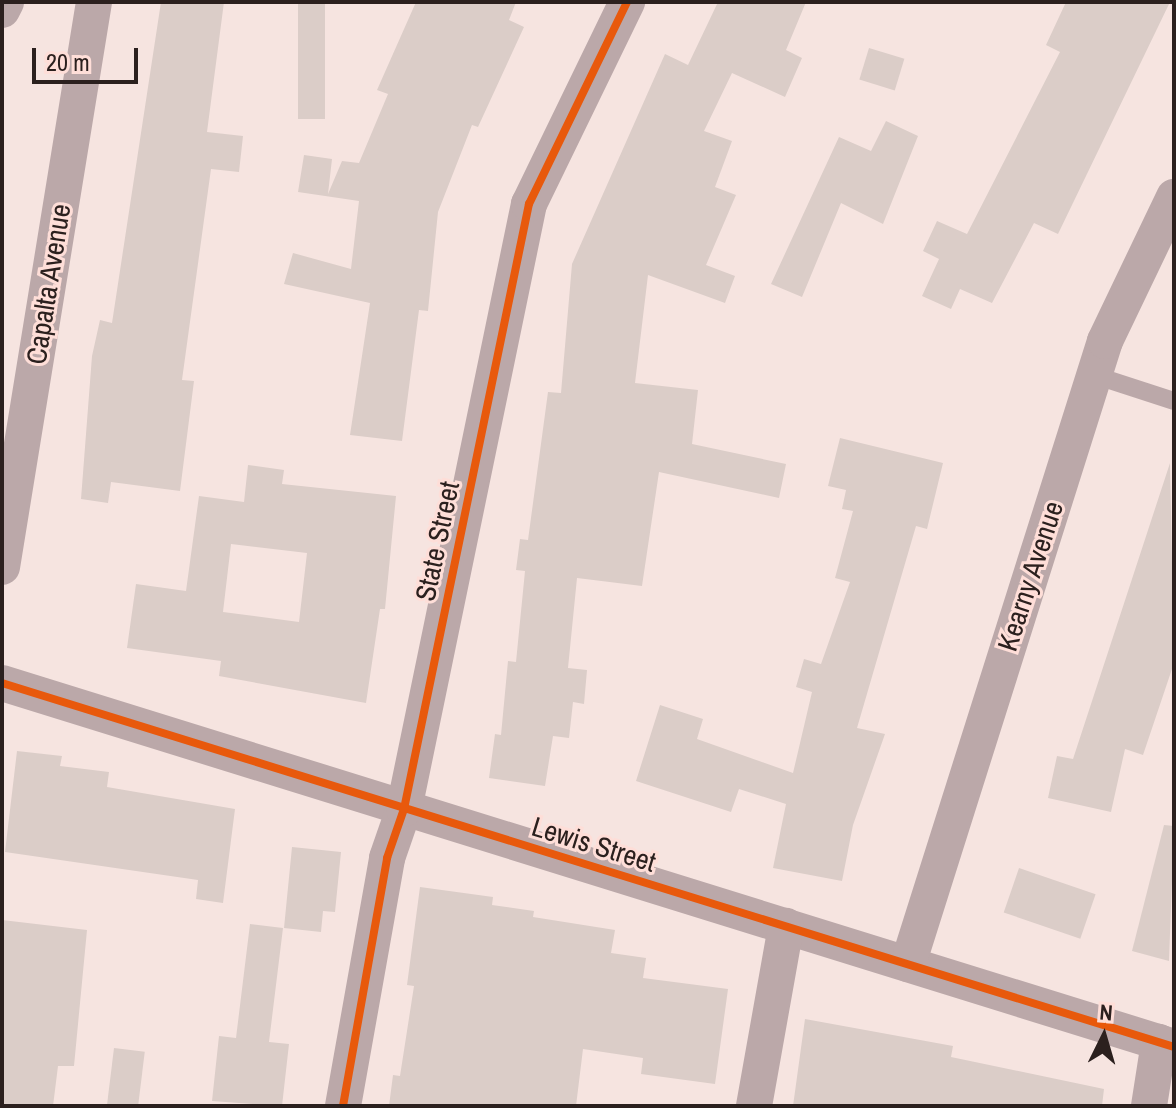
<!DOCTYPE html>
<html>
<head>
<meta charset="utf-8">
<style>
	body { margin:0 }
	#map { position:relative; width:1176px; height:1108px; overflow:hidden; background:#f6e4e0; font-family:"Archivo Narrow",sans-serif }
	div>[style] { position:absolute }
	.building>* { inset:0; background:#dbcdc8; transform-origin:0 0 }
	.lane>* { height:18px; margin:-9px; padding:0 9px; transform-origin:9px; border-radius:9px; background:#bba8a9 }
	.street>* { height:36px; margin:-18px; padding:0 18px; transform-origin:18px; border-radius:18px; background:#bba8a9 }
	.cycleway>* { height:8px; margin:-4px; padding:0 4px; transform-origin:4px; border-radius:4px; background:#e8590c }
	span { translate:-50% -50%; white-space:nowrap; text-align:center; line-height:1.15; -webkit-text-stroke:6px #feded8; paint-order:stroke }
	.street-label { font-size:28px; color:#2b201e }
	.frame { position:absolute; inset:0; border:4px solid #2b201e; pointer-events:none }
	.north { position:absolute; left:1064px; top:996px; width:80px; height:80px; -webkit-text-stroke:6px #feded8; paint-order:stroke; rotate:5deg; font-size:22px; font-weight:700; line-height:32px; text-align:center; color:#2b201e }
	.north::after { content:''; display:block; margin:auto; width:28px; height:36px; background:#2b201e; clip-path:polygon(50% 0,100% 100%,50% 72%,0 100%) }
	.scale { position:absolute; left:32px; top:48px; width:106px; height:36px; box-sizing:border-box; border:4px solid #2b201e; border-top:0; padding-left:10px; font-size:24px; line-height:28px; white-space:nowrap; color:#2b201e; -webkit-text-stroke:6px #feded8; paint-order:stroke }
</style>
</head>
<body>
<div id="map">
	<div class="building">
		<div style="clip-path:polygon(161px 2px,224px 2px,207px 132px,243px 136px,239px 172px,211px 169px,182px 380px,194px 381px,180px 491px,111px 482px,108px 503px,81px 499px,92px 356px,100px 320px,112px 323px)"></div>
		<div style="left:298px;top:2px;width:27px;height:117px"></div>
		<div style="clip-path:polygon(416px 2px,516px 2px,509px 20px,524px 27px,478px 127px,472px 125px,438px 212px,428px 311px,419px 310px,402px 441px,350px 435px,370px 303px,284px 284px,293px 253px,351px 269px,359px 201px,298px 192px,304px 155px,332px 159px,328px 194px,342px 161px,359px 163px,388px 94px,377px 90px)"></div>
		<div style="clip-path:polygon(718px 2px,806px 2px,786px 50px,802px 58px,785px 97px,732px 73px,704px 131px,732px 141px,715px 187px,736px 195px,706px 265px,735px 276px,725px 303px,648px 275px,635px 383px,698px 390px,692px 444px,786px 464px,779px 498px,659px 472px,642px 586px,577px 578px,568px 668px,587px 670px,584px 704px,573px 702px,569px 738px,553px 736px,545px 786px,489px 778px,495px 734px,501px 735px,508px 661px,516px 662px,525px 571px,516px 570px,520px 539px,528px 540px,548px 392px,561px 393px,572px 264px,665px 54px,688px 65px)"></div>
		<div style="clip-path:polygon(1066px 2px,1170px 2px,1058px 234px,1034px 223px,992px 303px,960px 289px,951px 309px,922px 296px,939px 259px,923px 251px,937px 221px,967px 234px,1060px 52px,1046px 45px)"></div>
		<div style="left:869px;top:48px;width:37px;height:33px;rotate:17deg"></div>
		<div style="clip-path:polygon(886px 121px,918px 136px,883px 224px,841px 203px,802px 297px,771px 284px,839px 137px,871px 151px)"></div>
		<div style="clip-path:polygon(840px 438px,943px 463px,927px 529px,916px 526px,857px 728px,885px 734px,853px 825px,842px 881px,773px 868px,786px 804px,739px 789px,731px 812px,636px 781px,660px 705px,703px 719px,697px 739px,793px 773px,812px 692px,796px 687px,804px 659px,821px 664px,850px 582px,835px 578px,853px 511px,842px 509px,846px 490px,828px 486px)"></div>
		<div style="clip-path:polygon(1170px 463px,1174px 663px,1143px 755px,1125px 749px,1111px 812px,1048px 798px,1057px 756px,1073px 759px)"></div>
		<div style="clip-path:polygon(evenodd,248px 465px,284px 470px,282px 484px,396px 496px,385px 609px,380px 609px,366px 703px,219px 676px,221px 661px,127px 648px,136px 584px,186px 591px,199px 496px,244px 502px,248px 465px,231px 544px,307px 553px,299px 622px,223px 612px,231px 544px)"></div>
		<div style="clip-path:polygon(17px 751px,62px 756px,60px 766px,109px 772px,107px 787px,235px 809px,223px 903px,196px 899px,198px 880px,5px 852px)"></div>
		<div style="clip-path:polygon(1164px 825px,1174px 826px,1169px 961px,1132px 951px)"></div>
		<div style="clip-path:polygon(292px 847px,341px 852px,335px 912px,323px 911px,321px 932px,284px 928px)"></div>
		<div style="left:1019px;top:868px;width:81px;height:47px;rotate:19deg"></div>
		<div style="clip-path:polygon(420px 887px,493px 897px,492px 905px,534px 911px,533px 917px,615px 930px,611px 953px,646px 958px,643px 978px,728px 989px,715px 1084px,641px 1074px,643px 1058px,583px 1049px,576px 1106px,389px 1106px,393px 1075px,400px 1076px,414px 986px,407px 985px)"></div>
		<div style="clip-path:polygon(2px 920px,87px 930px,74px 1066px,58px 1066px,53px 1106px,2px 1106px)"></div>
		<div style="clip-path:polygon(250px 924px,283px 928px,269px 1042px,289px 1044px,282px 1106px,212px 1101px,219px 1036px,236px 1038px)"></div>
		<div style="clip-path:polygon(805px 1019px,953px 1046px,951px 1057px,1104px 1089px,1102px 1106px,793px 1106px)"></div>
		<div style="left:114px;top:1048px;width:31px;height:58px;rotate:7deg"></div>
	</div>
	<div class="lane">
		<div style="left:1094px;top:375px;width:84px;rotate:18deg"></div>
	</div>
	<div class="street">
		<div style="left:2px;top:10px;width:9px;rotate:-63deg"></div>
		<div style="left:2px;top:567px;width:572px;rotate:-80.75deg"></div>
		<div style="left:2px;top:683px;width:1227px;rotate:17.25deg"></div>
		<div style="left:908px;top:964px;width:653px;rotate:-72.45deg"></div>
		<div style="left:1105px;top:341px;width:160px;rotate:-64.4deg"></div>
		<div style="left:343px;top:1106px;width:252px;rotate:-79.9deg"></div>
		<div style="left:387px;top:858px;width:52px;rotate:-70.9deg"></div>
		<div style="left:404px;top:809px;width:618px;rotate:-78.33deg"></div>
		<div style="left:529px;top:204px;width:225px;rotate:-64.1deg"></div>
		<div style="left:754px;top:1106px;width:183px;rotate:-79.9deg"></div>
		<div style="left:1149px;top:1106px;width:65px;rotate:-81.1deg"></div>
	</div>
	<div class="cycleway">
		<div style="left:2px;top:683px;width:1227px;rotate:17.25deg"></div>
		<div style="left:343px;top:1106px;width:252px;rotate:-79.9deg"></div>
		<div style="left:387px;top:858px;width:52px;rotate:-70.9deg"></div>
		<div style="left:404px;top:809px;width:618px;rotate:-78.33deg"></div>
		<div style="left:529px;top:204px;width:225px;rotate:-64.1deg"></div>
	</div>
	<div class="street-label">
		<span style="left:48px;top:284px;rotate:-81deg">Capalta Avenue</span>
		<span style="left:437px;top:541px;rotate:-78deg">State Street</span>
		<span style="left:1030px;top:576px;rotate:-72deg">Kearny Avenue</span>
		<span style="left:594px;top:844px;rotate:17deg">Lewis Street</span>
	</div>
	<div class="frame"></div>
	<div class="north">N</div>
	<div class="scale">20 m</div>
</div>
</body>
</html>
